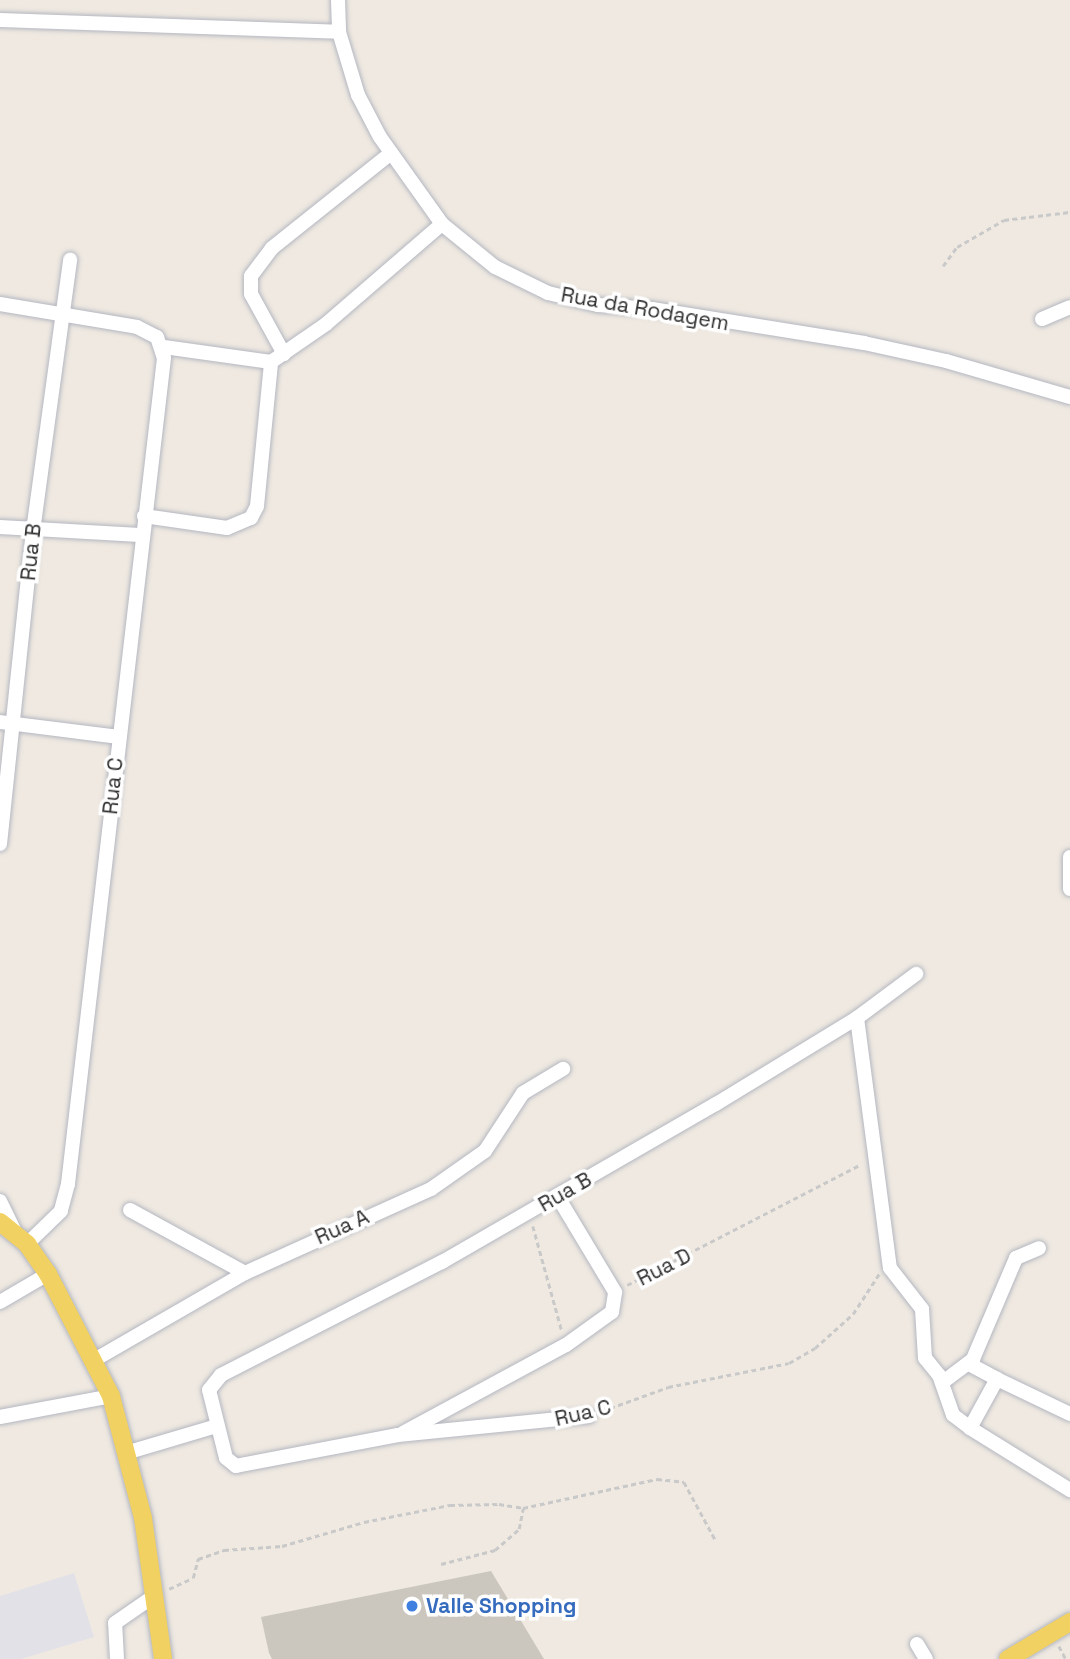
<!DOCTYPE html>
<html>
<head>
<meta charset="utf-8">
<style>
	body { margin:0 }
	#map { position:relative; width:1070px; height:1659px; overflow:hidden; background:#efe9e1; font-family:"Space Grotesk",sans-serif }
	div>[style] { position:absolute }
	.industrial>* { inset:0; background:#e3e1e8 }
	.building>* { inset:0; background:#cbc7bf }
	.path>* { height:2.5px; margin-top:-1.25px; transform-origin:0; background:repeating-linear-gradient(90deg,#c9c9c9 0 5px,transparent 0 8.5px) }
	.roads { filter:drop-shadow(0 0 2px #b4b7c1) drop-shadow(0 0 2px #b4b7c1) }
	.minor>* { height:14px; margin:-7px; padding:0 7px; transform-origin:7px; border-radius:7px; background:#fff }
	.major>* { height:18px; margin:-9px; padding:0 9px; transform-origin:9px; border-radius:9px; background:#f2d163 }
	.dots>* { width:19px; height:19px; translate:-50% -50%; box-sizing:border-box; border:4px solid #fff; border-radius:50% }
	span { translate:-50% -50%; white-space:nowrap; text-align:center; line-height:1.15; -webkit-text-stroke:7px #fff; paint-order:stroke }
	.street-label { font-size:21px; color:#2e2e2e }
	.shop-label { font-size:21px; color:#366cbe; font-weight:700 }
	.left { translate:0 -50%; text-align:left }
</style>
</head>
<body>
<div id="map">
	<div class="industrial">
		<div style="clip-path:polygon(74px 1573px,94px 1637px,21px 1659px,0 1659px,0 1596px)"></div>
	</div>
	<div class="building">
		<div style="clip-path:polygon(491px 1571px,544px 1659px,272px 1659px,269px 1653px,261px 1617px)"></div>
	</div>
	<div class="path">
		<div style="left:943px;top:266px;width:24px;rotate:-54deg"></div>
		<div style="left:957px;top:247px;width:54px;rotate:-29.9deg"></div>
		<div style="left:1004px;top:220px;width:66px;rotate:-6.9deg"></div>
		<div style="left:533px;top:1226px;width:109px;rotate:74.6deg"></div>
		<div style="left:627px;top:1285px;width:263px;rotate:-27.3deg"></div>
		<div style="left:602px;top:1411px;width:70px;rotate:-20deg"></div>
		<div style="left:668px;top:1387px;width:123px;rotate:-11.2deg"></div>
		<div style="left:789px;top:1363px;width:30px;rotate:-30deg"></div>
		<div style="left:815px;top:1348px;width:51px;rotate:-41.8deg"></div>
		<div style="left:853px;top:1314px;width:48px;rotate:-57deg"></div>
		<div style="left:441px;top:1564px;width:56px;rotate:-14.5deg"></div>
		<div style="left:495px;top:1550px;width:32px;rotate:-41deg"></div>
		<div style="left:519px;top:1529px;width:21px;rotate:-79deg"></div>
		<div style="left:169px;top:1589px;width:26px;rotate:-25deg"></div>
		<div style="left:193px;top:1578px;width:20px;rotate:-75deg"></div>
		<div style="left:198px;top:1559px;width:28px;rotate:-19deg"></div>
		<div style="left:224px;top:1550px;width:58px;rotate:-3.9deg"></div>
		<div style="left:282px;top:1546px;width:85px;rotate:-16.3deg"></div>
		<div style="left:364px;top:1522px;width:88px;rotate:-11.2deg"></div>
		<div style="left:450px;top:1505px;width:49px;rotate:-1.2deg"></div>
		<div style="left:499px;top:1504px;width:24px;rotate:9deg"></div>
		<div style="left:523px;top:1508px;width:137px;rotate:-12.2deg"></div>
		<div style="left:657px;top:1479px;width:27px;rotate:6deg"></div>
		<div style="left:684px;top:1482px;width:65px;rotate:61.5deg"></div>
		<div style="left:1059px;top:1646px;width:15px;rotate:62deg"></div>
	</div>
	<div class="roads">
		<div class="minor">
			<div style="left:338px;top:0;width:32px;rotate:88deg"></div>
			<div style="left:339px;top:32px;width:66px;rotate:73.2deg"></div>
			<div style="left:358px;top:95px;width:47px;rotate:62.4deg"></div>
			<div style="left:380px;top:137px;width:107px;rotate:54.5deg"></div>
			<div style="left:442px;top:224px;width:68px;rotate:39.1deg"></div>
			<div style="left:495px;top:267px;width:59px;rotate:26.1deg"></div>
			<div style="left:548px;top:293px;width:51px;rotate:13.5deg"></div>
			<div style="left:598px;top:305px;width:54px;rotate:4.2deg"></div>
			<div style="left:652px;top:309px;width:215px;rotate:9.1deg"></div>
			<div style="left:864px;top:343px;width:84px;rotate:12.4deg"></div>
			<div style="left:946px;top:361px;width:129px;rotate:16.2deg"></div>
			<div style="left:0;top:20px;width:339px;rotate:2deg"></div>
			<div style="left:0;top:304px;width:139px;rotate:9.5deg"></div>
			<div style="left:137px;top:327px;width:22px;rotate:27deg"></div>
			<div style="left:157px;top:337px;width:22px;rotate:72deg"></div>
			<div style="left:164px;top:358px;width:832px;rotate:96.63deg"></div>
			<div style="left:68px;top:1184px;width:28px;rotate:105deg"></div>
			<div style="left:61px;top:1211px;width:47px;rotate:135.9deg"></div>
			<div style="left:1042px;top:319px;width:30px;rotate:-23deg"></div>
			<div style="left:164px;top:347px;width:108px;rotate:8deg"></div>
			<div style="left:271px;top:362px;width:67px;rotate:-34.6deg"></div>
			<div style="left:326px;top:324px;width:153px;rotate:-40.8deg"></div>
			<div style="left:284px;top:354px;width:68px;rotate:-118.8deg"></div>
			<div style="left:251px;top:294px;width:18px;rotate:-90deg"></div>
			<div style="left:251px;top:276px;width:35px;rotate:-53deg"></div>
			<div style="left:272px;top:248px;width:152px;rotate:-38.6deg"></div>
			<div style="left:144px;top:516px;width:84px;rotate:8.2deg"></div>
			<div style="left:227px;top:528px;width:26px;rotate:-23deg"></div>
			<div style="left:251px;top:518px;width:13px;rotate:-63deg"></div>
			<div style="left:257px;top:506px;width:145px;rotate:-84.4deg"></div>
			<div style="left:0;top:527px;width:140px;rotate:3.3deg"></div>
			<div style="left:0;top:722px;width:119px;rotate:7.2deg"></div>
			<div style="left:0;top:844px;width:315px;rotate:-84deg"></div>
			<div style="left:33px;top:531px;width:274px;rotate:-82.2deg"></div>
			<div style="left:1070px;top:857px;width:32px;rotate:90deg"></div>
			<div style="left:857px;top:1018px;width:252px;rotate:82.5deg"></div>
			<div style="left:890px;top:1268px;width:52px;rotate:52deg"></div>
			<div style="left:922px;top:1309px;width:49px;rotate:86.5deg"></div>
			<div style="left:925px;top:1358px;width:22px;rotate:51deg"></div>
			<div style="left:939px;top:1375px;width:42px;rotate:70.7deg"></div>
			<div style="left:953px;top:1415px;width:21px;rotate:37deg"></div>
			<div style="left:0;top:1201px;width:37px;rotate:64deg"></div>
			<div style="left:130px;top:1210px;width:131px;rotate:28.7deg"></div>
			<div style="left:0;top:1302px;width:56px;rotate:-30.3deg"></div>
			<div style="left:96px;top:1359px;width:172px;rotate:-30deg"></div>
			<div style="left:245px;top:1273px;width:204px;rotate:-24.3deg"></div>
			<div style="left:431px;top:1189px;width:66px;rotate:-35.1deg"></div>
			<div style="left:485px;top:1151px;width:69px;rotate:-56.8deg"></div>
			<div style="left:523px;top:1093px;width:47px;rotate:-31deg"></div>
			<div style="left:969px;top:1364px;width:32px;rotate:28deg"></div>
			<div style="left:943px;top:1382px;width:38px;rotate:-37deg"></div>
			<div style="left:973px;top:1359px;width:110px;rotate:-66.9deg"></div>
			<div style="left:1016px;top:1258px;width:25px;rotate:-23deg"></div>
			<div style="left:1070px;top:1414px;width:81px;rotate:-154.4deg"></div>
			<div style="left:997px;top:1379px;width:56px;rotate:118.9deg"></div>
			<div style="left:970px;top:1428px;width:118px;rotate:31.8deg"></div>
			<div style="left:589px;top:1416px;width:192px;rotate:174.3deg"></div>
			<div style="left:398px;top:1435px;width:165px;rotate:169.2deg"></div>
			<div style="left:236px;top:1466px;width:13px;rotate:-141deg"></div>
			<div style="left:226px;top:1458px;width:70px;rotate:-104deg"></div>
			<div style="left:209px;top:1390px;width:19px;rotate:-51deg"></div>
			<div style="left:221px;top:1375px;width:248px;rotate:-27.1deg"></div>
			<div style="left:442px;top:1262px;width:316px;rotate:-30deg"></div>
			<div style="left:716px;top:1104px;width:165px;rotate:-31.4deg"></div>
			<div style="left:857px;top:1018px;width:74px;rotate:-36.7deg"></div>
			<div style="left:0;top:1417px;width:113px;rotate:-10.7deg"></div>
			<div style="left:403px;top:1433px;width:185px;rotate:-28.4deg"></div>
			<div style="left:566px;top:1345px;width:57px;rotate:-35.7deg"></div>
			<div style="left:612px;top:1312px;width:20px;rotate:-81deg"></div>
			<div style="left:615px;top:1292px;width:111px;rotate:-121deg"></div>
			<div style="left:129px;top:1452px;width:92px;rotate:-16.5deg"></div>
			<div style="left:917px;top:1644px;width:17px;rotate:59deg"></div>
			<div style="left:117px;top:1659px;width:36px;rotate:-93deg"></div>
			<div style="left:115px;top:1623px;width:47px;rotate:-34.7deg"></div>
		</div>
		<div class="major">
			<div style="left:0;top:1222px;width:35px;rotate:39deg"></div>
			<div style="left:27px;top:1244px;width:37px;rotate:55deg"></div>
			<div style="left:48px;top:1274px;width:137px;rotate:62.7deg"></div>
			<div style="left:111px;top:1396px;width:126px;rotate:75.3deg"></div>
			<div style="left:143px;top:1518px;width:142px;rotate:81.9deg"></div>
			<div style="left:1008px;top:1659px;width:72px;rotate:-30.8deg"></div>
		</div>
	</div>
	<div class="dots">
		<div style="left:412px;top:1606px;background:#3f7fe0"></div>
	</div>
	<div class="street-label">
		<span style="left:645px;top:309px;rotate:10deg">Rua da Rodagem</span>
		<span style="left:31px;top:552px;rotate:-84deg">Rua B</span>
		<span style="left:113px;top:786px;rotate:-84deg">Rua C</span>
		<span style="left:565px;top:1192px;rotate:-30deg">Rua B</span>
		<span style="left:342px;top:1227px;rotate:-24deg">Rua A</span>
		<span style="left:664px;top:1267px;rotate:-27deg">Rua D</span>
		<span style="left:583px;top:1413px;rotate:-13deg">Rua C</span>
	</div>
	<div class="shop-label">
		<span class="left" style="left:426px;top:1606px">Valle Shopping</span>
	</div>
</div>
</body>
</html>
